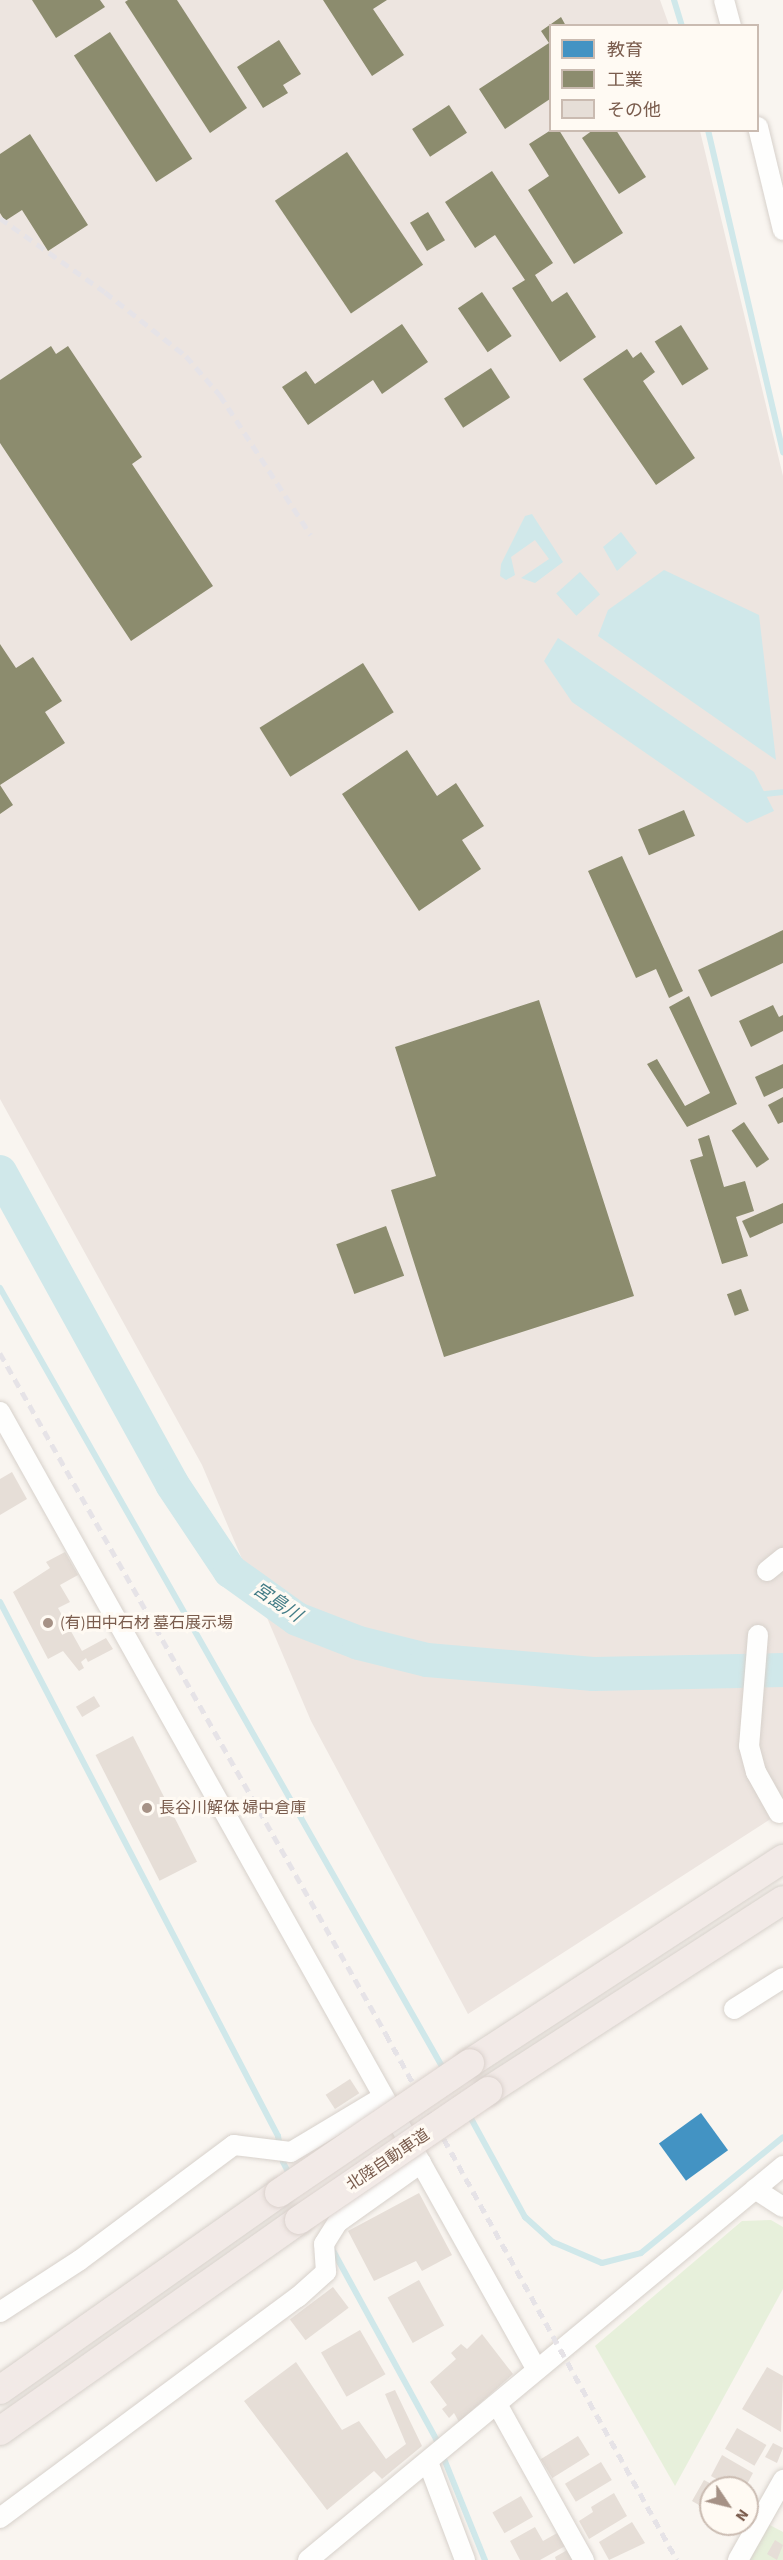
<!DOCTYPE html>
<html>
<head>
<meta charset="utf-8">
<style>
	body { margin:0 }
	#map { position:relative; width:783px; height:2560px; overflow:hidden; background:#f9f5f0; font-family:"Source Sans 3","Noto Sans JP",sans-serif }
	div>[style] { position:absolute }
	.industrial>* { inset:0; background:#ede5e0 }
	.green>* { inset:0; background:#e7f0db }
	.water>* { inset:0; background:#d0e8ea; transform-origin:0 0 }
	.schools>* { inset:0; background:#4393c3; transform-origin:0 0 }
	.industry>* { inset:0; background:#8c8c6e; transform-origin:0 0 }
	.stream>* { height:6px; margin:-3px; padding:0 3px; transform-origin:3px; border-radius:3px; background:#d0e8ea }
	.river>* { height:34px; margin:-17px; padding:0 17px; transform-origin:17px; border-radius:17px; background:#d0e8ea }
	.building>* { inset:0; background:#e6ded7; transform-origin:0 0 }
	.roads { filter:drop-shadow(0 0 2px #d7d1cb) drop-shadow(0 0 2px #d7d1cb) }
	.minor>* { height:20px; margin:-10px; padding:0 10px; transform-origin:10px; border-radius:10px; background:#fefefd }
	.highway>* { height:28px; margin:-14px; padding:0 14px; transform-origin:14px; border-radius:14px; background:#f2eae7 }
	.rail>* { height:4.5px; margin-top:-2.25px; transform-origin:0; background:repeating-linear-gradient(90deg,#e6e3e7 0 9px,transparent 0 15px) }
	.bridges { filter:drop-shadow(0 0 2px #dad1cc) drop-shadow(0 0 2px #dad1cc) }
	.highway-bridge>* { height:28px; margin:-14px; padding:0 14px; transform-origin:14px; border-radius:14px; background:#f2eae7 }
	.dots>* { width:16px; height:16px; translate:-50% -50%; box-sizing:border-box; border:3px solid #fffaf3; border-radius:50% }
	span { translate:-50% -50%; white-space:nowrap; text-align:center; line-height:1.15; -webkit-text-stroke:6px #fffaf3; paint-order:stroke }
	.poi-label { font-size:16px; color:#7a5c4d }
	.left { translate:0 -50%; text-align:left }
	.street-label { font-size:16px; color:#7a5c4d }
	.water-label { font-size:18px; color:#437c86; font-style:italic }
	.legend { position:absolute; left:549px; top:24px; width:210px; height:108px; box-sizing:border-box; background:#fffaf3; border:2px solid #cabbb1; margin:0; padding:8px 10px; list-style:none; font-size:18px; color:#7a5c4d }
	.legend li { display:flex; align-items:center; gap:12px; height:30px }
	.legend b { width:30px; border:2px solid #cabbb1 }
	.north { position:absolute; left:699px; top:2476px; width:60px; height:60px; box-sizing:border-box; background:#fffaf3; border:2px solid #cabbb1; border-radius:50%; rotate:125deg; font-size:16px; font-weight:700; line-height:24px; text-align:center; color:#7a5c4d }
	.north::after { content:''; display:block; margin:auto; width:21px; height:27px; background:#a69286; clip-path:polygon(50% 0,100% 100%,50% 72%,0 100%) }
</style>
</head>
<body>
<div id="map">
	<div class="industrial">
		<div style="clip-path:polygon(0 0,660px 0,669px 25px,550px 26px,550px 130px,700px 131px,783px 476px,783px 1811px,468px 2014px,311px 1721px,202px 1465px,0 1099px)"></div>
	</div>
	<div class="green">
		<div style="clip-path:polygon(771px 2220px,783px 2227px,783px 2289px,675px 2486px,595px 2346px,742px 2221px)"></div>
		<div style="clip-path:polygon(766px 2523px,783px 2532px,783px 2560px,746px 2560px)"></div>
	</div>
	<div class="water">
		<div style="clip-path:polygon(532px 514px,563px 562px,535px 583px,521px 578px,549px 559px,535px 540px,511px 557px,515px 575px,506px 580px,500px 576px,501px 564px,525px 516px)"></div>
		<div style="clip-path:polygon(621px 532px,637px 553px,617px 571px,603px 547px)"></div>
		<div style="clip-path:polygon(664px 570px,759px 615px,776px 760px,598px 636px,608px 610px)"></div>
		<div style="left:580px;top:572px;width:30px;height:32px;rotate:48deg"></div>
		<div style="clip-path:polygon(558px 638px,754px 772px,774px 811px,747px 823px,572px 702px,544px 661px)"></div>
	</div>
	<div class="schools">
		<div style="left:701px;top:2113px;width:46px;height:52px;rotate:54deg"></div>
	</div>
	<div class="industry">
		<div style="clip-path:polygon(32px 0,100px 0,105px 7px,56px 38px)"></div>
		<div style="clip-path:polygon(128px 0,177px 0,247px 108px,210px 133px,125px 2px)"></div>
		<div style="clip-path:polygon(323px 0,387px 0,373px 9px,404px 55px,372px 76px)"></div>
		<div style="clip-path:polygon(561px 17px,566px 26px,550px 26px,550px 99px,505px 129px,479px 89px,549px 43px,541px 31px)"></div>
		<div style="left:110px;top:32px;width:151px;height:43px;rotate:57deg"></div>
		<div style="clip-path:polygon(279px 40px,301px 74px,283px 85px,288px 93px,263px 108px,237px 67px)"></div>
		<div style="left:449px;top:105px;width:33px;height:44px;rotate:57deg"></div>
		<div style="clip-path:polygon(551px 130px,559px 130px,623px 233px,574px 264px,528px 190px,549px 176px,529px 144px)"></div>
		<div style="clip-path:polygon(593px 130px,616px 130px,646px 177px,619px 194px,582px 138px)"></div>
		<div style="clip-path:polygon(30px 134px,88px 225px,48px 251px,22px 210px,5px 221px,0 213px,0 154px)"></div>
		<div style="left:347px;top:152px;width:136px;height:87px;rotate:56deg"></div>
		<div style="clip-path:polygon(492px 171px,553px 263px,535px 275px,552px 302px,567px 292px,596px 337px,560px 362px,512px 288px,525px 280px,495px 235px,475px 248px,445px 202px)"></div>
		<div style="left:428px;top:212px;width:33px;height:21px;rotate:59deg"></div>
		<div style="left:482px;top:292px;width:53px;height:29px;rotate:56deg"></div>
		<div style="clip-path:polygon(402px 324px,428px 362px,382px 394px,373px 380px,308px 425px,282px 387px,306px 371px,315px 384px)"></div>
		<div style="left:681px;top:325px;width:52px;height:31px;rotate:58deg"></div>
		<div style="clip-path:polygon(51px 346px,56px 354px,68px 346px,142px 457px,132px 464px,213px 586px,131px 641px,0 443px,0 380px)"></div>
		<div style="clip-path:polygon(627px 349px,633px 358px,641px 352px,655px 372px,643px 381px,695px 458px,656px 485px,583px 379px)"></div>
		<div style="left:491px;top:368px;width:35px;height:56px;rotate:57deg"></div>
		<div style="clip-path:polygon(0 644px,16px 668px,33px 657px,62px 701px,45px 712px,65px 743px,0 785px,13px 805px,0 814px)"></div>
		<div style="left:363px;top:663px;width:58px;height:122px;rotate:58deg"></div>
		<div style="clip-path:polygon(407px 750px,437px 796px,456px 783px,484px 826px,462px 840px,481px 869px,419px 911px,342px 794px)"></div>
		<div style="left:684px;top:810px;width:28px;height:50px;rotate:67deg"></div>
		<div style="clip-path:polygon(622px 856px,683px 991px,669px 998px,656px 969px,636px 978px,588px 871px)"></div>
		<div style="clip-path:polygon(783px 930px,783px 963px,711px 997px,698px 970px)"></div>
		<div style="clip-path:polygon(689px 996px,737px 1104px,687px 1127px,647px 1064px,657px 1059px,685px 1106px,710px 1093px,669px 1007px)"></div>
		<div style="clip-path:polygon(539px 1000px,634px 1296px,444px 1357px,391px 1190px,436px 1176px,395px 1047px)"></div>
		<div style="clip-path:polygon(773px 1005px,779px 1017px,783px 1015px,783px 1031px,751px 1047px,739px 1021px)"></div>
		<div style="clip-path:polygon(783px 1064px,783px 1088px,764px 1097px,755px 1077px)"></div>
		<div style="clip-path:polygon(783px 1097px,783px 1122px,778px 1124px,768px 1105px)"></div>
		<div style="left:744px;top:1122px;width:45px;height:15px;rotate:56deg"></div>
		<div style="clip-path:polygon(709px 1135px,724px 1187px,745px 1181px,754px 1211px,736px 1217px,748px 1256px,722px 1264px,690px 1160px,703px 1156px,698px 1139px)"></div>
		<div style="clip-path:polygon(783px 1203px,783px 1223px,750px 1238px,742px 1221px)"></div>
		<div style="left:386px;top:1226px;width:53px;height:53px;rotate:70deg"></div>
		<div style="left:741px;top:1289px;width:23px;height:15px;rotate:70deg"></div>
	</div>
	<div class="stream">
		<div style="left:674px;top:0;width:27px;rotate:73deg"></div>
		<div style="left:708px;top:130px;width:331px;rotate:76.9deg"></div>
		<div style="left:765px;top:794px;width:18px;rotate:-6deg"></div>
		<div style="left:0;top:1288px;width:899px;rotate:60.41deg"></div>
		<div style="left:0;top:1602px;width:602px;rotate:62.5deg"></div>
		<div style="left:278px;top:2136px;width:26px;rotate:79deg"></div>
		<div style="left:283px;top:2162px;width:16px;rotate:63deg"></div>
		<div style="left:468px;top:2113px;width:119px;rotate:61.3deg"></div>
		<div style="left:525px;top:2217px;width:38px;rotate:42deg"></div>
		<div style="left:553px;top:2242px;width:53px;rotate:23.2deg"></div>
		<div style="left:602px;top:2263px;width:40px;rotate:-14.4deg"></div>
		<div style="left:641px;top:2253px;width:183px;rotate:-39.2deg"></div>
		<div style="left:331px;top:2247px;width:219px;rotate:61.3deg"></div>
		<div style="left:436px;top:2439px;width:131px;rotate:68deg"></div>
	</div>
	<div class="river">
		<div style="left:0;top:1172px;width:356px;rotate:61.1deg"></div>
		<div style="left:172px;top:1484px;width:105px;rotate:56.3deg"></div>
		<div style="left:230px;top:1571px;width:82px;rotate:35.6deg"></div>
		<div style="left:297px;top:1619px;width:66px;rotate:21.2deg"></div>
		<div style="left:359px;top:1643px;width:70px;rotate:14deg"></div>
		<div style="left:427px;top:1660px;width:167px;rotate:4.8deg"></div>
		<div style="left:593px;top:1674px;width:190px;rotate:-1.2deg"></div>
	</div>
	<div class="building">
		<div style="clip-path:polygon(12px 1472px,27px 1499px,0 1515px,0 1479px)"></div>
		<div style="clip-path:polygon(65px 1552px,78px 1575px,60px 1585px,70px 1602px,58px 1608px,82px 1651px,106px 1638px,113px 1649px,88px 1662px,86px 1658px,81px 1662px,84px 1668px,79px 1671px,63px 1651px,48px 1659px,13px 1592px,50px 1568px,46px 1562px)"></div>
		<div style="left:94px;top:1696px;width:12px;height:21px;rotate:59deg"></div>
		<div style="left:133px;top:1736px;width:141px;height:42px;rotate:63deg"></div>
		<div style="left:350px;top:2079px;width:17px;height:29px;rotate:57deg"></div>
		<div style="clip-path:polygon(419px 2193px,452px 2255px,422px 2271px,416px 2261px,374px 2281px,348px 2231px)"></div>
		<div style="left:419px;top:2280px;width:52px;height:36px;rotate:61deg"></div>
		<div style="left:333px;top:2287px;width:26px;height:54px;rotate:53deg"></div>
		<div style="left:360px;top:2330px;width:51px;height:45px;rotate:60deg"></div>
		<div style="clip-path:polygon(482px 2334px,513px 2374px,459px 2422px,454px 2413px,449px 2418px,442px 2409px,447px 2405px,430px 2382px,456px 2359px,451px 2353px,461px 2344px,467px 2349px)"></div>
		<div style="clip-path:polygon(296px 2362px,342px 2430px,359px 2421px,386px 2459px,406px 2444px,385px 2394px,395px 2390px,422px 2446px,382px 2479px,374px 2471px,327px 2510px,244px 2401px)"></div>
		<div style="clip-path:polygon(767px 2367px,783px 2376px,781px 2432px,742px 2409px)"></div>
		<div style="left:737px;top:2428px;width:34px;height:24px;rotate:30deg"></div>
		<div style="left:578px;top:2436px;width:22px;height:44px;rotate:58deg"></div>
		<div style="clip-path:polygon(773px 2443px,783px 2448px,777px 2463px,765px 2457px)"></div>
		<div style="clip-path:polygon(722px 2455px,753px 2473px,745px 2488px,732px 2488px,711px 2476px)"></div>
		<div style="left:601px;top:2462px;width:21px;height:42px;rotate:59deg"></div>
		<div style="clip-path:polygon(704px 2480px,719px 2488px,711px 2488px,711px 2512px,692px 2501px)"></div>
		<div style="clip-path:polygon(614px 2493px,627px 2516px,589px 2539px,579px 2521px,593px 2512px,591px 2507px)"></div>
		<div style="left:521px;top:2496px;width:24px;height:33px;rotate:60deg"></div>
		<div style="clip-path:polygon(632px 2522px,645px 2543px,609px 2560px,599px 2542px)"></div>
		<div style="clip-path:polygon(535px 2527px,543px 2541px,559px 2532px,567px 2545px,540px 2560px,520px 2560px,510px 2541px)"></div>
		<div style="clip-path:polygon(775px 2540px,783px 2545px,777px 2560px,767px 2554px)"></div>
		<div style="clip-path:polygon(569px 2549px,575px 2560px,556px 2560px,555px 2557px)"></div>
	</div>
	<div class="roads">
		<div class="minor">
			<div style="left:724px;top:0;width:27px;rotate:75deg"></div>
			<div style="left:758px;top:127px;width:106px;rotate:76.4deg"></div>
			<div style="left:0;top:1412px;width:1098px;rotate:60.73deg"></div>
			<div style="left:767px;top:1571px;width:21px;rotate:-39deg"></div>
			<div style="left:758px;top:1635px;width:111px;rotate:94.6deg"></div>
			<div style="left:749px;top:1746px;width:27px;rotate:75deg"></div>
			<div style="left:756px;top:1772px;width:47px;rotate:60.7deg"></div>
			<div style="left:734px;top:2009px;width:58px;rotate:-32.3deg"></div>
			<div style="left:755px;top:2189px;width:33px;rotate:33deg"></div>
			<div style="left:0;top:2312px;width:95px;rotate:-33deg"></div>
			<div style="left:80px;top:2260px;width:192px;rotate:-36.8deg"></div>
			<div style="left:234px;top:2145px;width:57px;rotate:7deg"></div>
			<div style="left:291px;top:2152px;width:107px;rotate:-30.9deg"></div>
			<div style="left:497px;top:2404px;width:179px;rotate:60.9deg"></div>
			<div style="left:428px;top:2462px;width:105px;rotate:69.3deg"></div>
			<div style="left:0;top:2518px;width:371px;rotate:-36.6deg"></div>
			<div style="left:298px;top:2297px;width:38px;rotate:-42deg"></div>
			<div style="left:326px;top:2272px;width:28px;rotate:-94deg"></div>
			<div style="left:324px;top:2244px;width:26px;rotate:-58deg"></div>
			<div style="left:338px;top:2222px;width:102px;rotate:-35.4deg"></div>
			<div style="left:308px;top:2560px;width:617px;rotate:-39.67deg"></div>
			<div style="left:738px;top:2560px;width:92px;rotate:-60.6deg"></div>
		</div>
		<div class="highway">
			<div style="left:470px;top:2063px;width:374px;rotate:-33.1deg"></div>
			<div style="left:488px;top:2091px;width:351px;rotate:-32.9deg"></div>
			<div style="left:0;top:2390px;width:342px;rotate:-35.2deg"></div>
			<div style="left:0;top:2431px;width:366px;rotate:-35.2deg"></div>
		</div>
	</div>
	<div class="rail">
		<div style="left:0;top:218px;width:128px;rotate:35.2deg"></div>
		<div style="left:105px;top:292px;width:103px;rotate:38.3deg"></div>
		<div style="left:186px;top:356px;width:52px;rotate:48.9deg"></div>
		<div style="left:220px;top:395px;width:167px;rotate:57deg"></div>
		<div style="left:0;top:1353px;width:783px;rotate:60.45deg"></div>
		<div style="left:386px;top:2034px;width:601px;rotate:61.05deg"></div>
	</div>
	<div class="bridges">
		<div class="highway-bridge">
			<div style="left:279px;top:2193px;width:231px;rotate:-34.2deg"></div>
			<div style="left:299px;top:2220px;width:229px;rotate:-34.3deg"></div>
		</div>
	</div>
	<div class="dots">
		<div style="left:48px;top:1623px;background:#a69286"></div>
		<div style="left:147px;top:1808px;background:#a69286"></div>
	</div>
	<div class="poi-label">
		<span class="left" style="left:60px;top:1623px">(有)田中石材 墓石展示場</span>
		<span class="left" style="left:159px;top:1808px">長谷川解体 婦中倉庫</span>
	</div>
	<div class="street-label">
		<span style="left:388px;top:2160px;rotate:-34deg">北陸自動車道</span>
	</div>
	<div class="water-label">
		<span style="left:277px;top:1603px;rotate:34deg">宮島川</span>
	</div>
	<ul class="legend">
	<li><b style="height:16px;background:#4393c3"></b>教育</li>
	<li><b style="height:16px;background:#8c8c6e"></b>工業</li>
	<li><b style="height:16px;background:#e6ded7"></b>その他</li>
	</ul>
	<div class="north">N</div>
</div>
</body>
</html>
